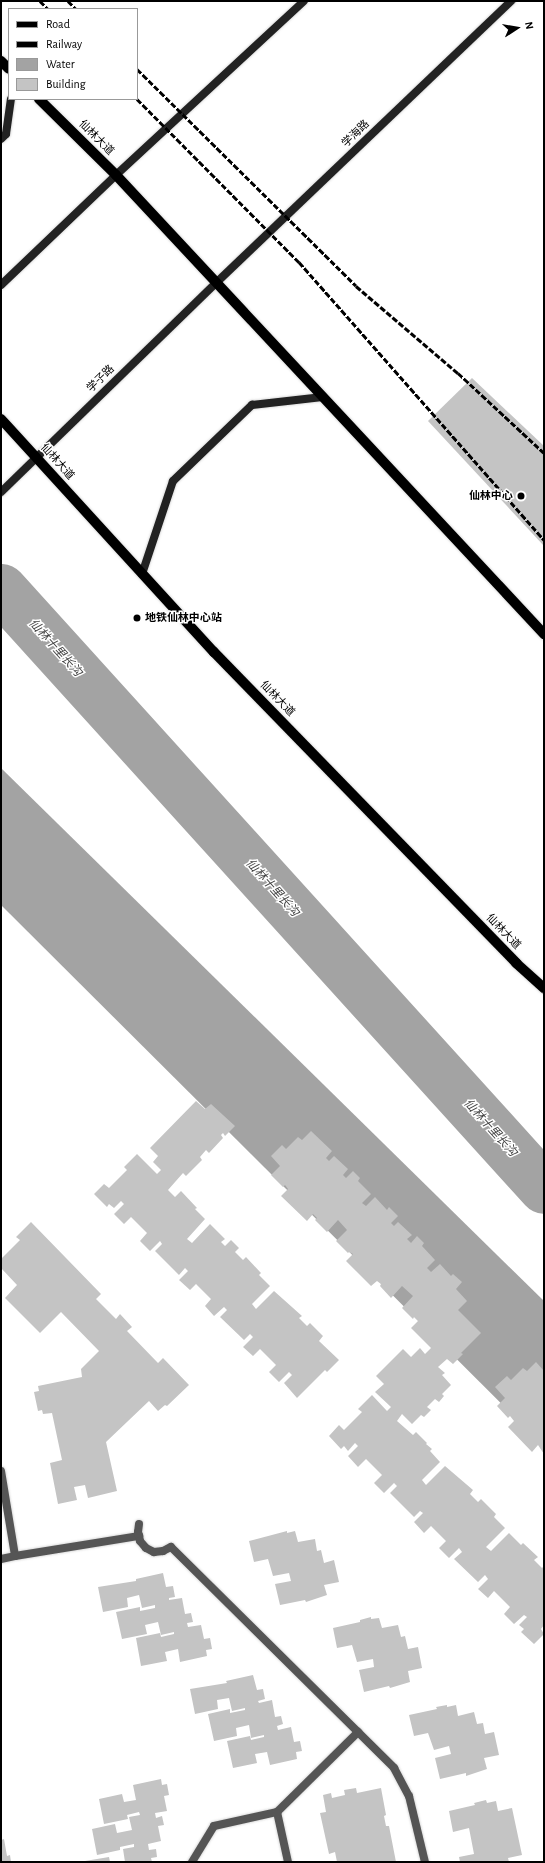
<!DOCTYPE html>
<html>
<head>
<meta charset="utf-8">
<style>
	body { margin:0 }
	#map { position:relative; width:545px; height:1863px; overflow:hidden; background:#fff; font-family:"Alegreya Sans","Noto Sans SC",sans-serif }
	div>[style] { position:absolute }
	.water>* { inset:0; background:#a3a3a3 }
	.river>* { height:51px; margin:-25.5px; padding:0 25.5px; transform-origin:25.5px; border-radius:25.5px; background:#a3a3a3 }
	.building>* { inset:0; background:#c4c4c4 }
	.roads { filter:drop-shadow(0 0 1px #dbdbdb) drop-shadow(0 0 1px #dbdbdb) }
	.lane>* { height:8px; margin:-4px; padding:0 4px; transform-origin:4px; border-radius:4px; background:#555 }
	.secondary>* { height:8px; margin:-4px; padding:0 4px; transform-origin:4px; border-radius:4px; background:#222 }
	.primary>* { height:10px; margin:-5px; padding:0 5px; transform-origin:5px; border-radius:5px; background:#000 }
	.rail>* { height:3px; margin-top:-1.5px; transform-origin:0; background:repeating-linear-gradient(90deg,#000 0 6px,transparent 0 8px) }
	.dots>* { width:11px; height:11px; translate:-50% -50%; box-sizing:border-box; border:2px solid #fff; border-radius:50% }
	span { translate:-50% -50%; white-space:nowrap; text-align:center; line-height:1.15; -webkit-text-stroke:3px #fff; paint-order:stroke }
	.street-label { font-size:11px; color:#000 }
	.poi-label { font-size:11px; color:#000; font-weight:700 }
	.right { translate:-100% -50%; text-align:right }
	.left { translate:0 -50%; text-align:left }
	.water-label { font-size:12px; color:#444; font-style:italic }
	.frame { position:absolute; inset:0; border:2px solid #000; pointer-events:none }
	.legend { position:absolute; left:8px; top:8px; width:130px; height:92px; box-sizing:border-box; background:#fff; border:1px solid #999; margin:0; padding:5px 7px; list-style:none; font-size:12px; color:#000 }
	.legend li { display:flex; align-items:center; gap:8px; height:20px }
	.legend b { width:20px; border:1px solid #999 }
	.north { position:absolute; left:497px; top:8px; width:40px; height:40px; -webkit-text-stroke:3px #fff; paint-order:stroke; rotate:78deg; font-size:11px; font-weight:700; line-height:16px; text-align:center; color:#000 }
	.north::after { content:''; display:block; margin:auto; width:14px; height:18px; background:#000; clip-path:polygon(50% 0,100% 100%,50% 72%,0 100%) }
</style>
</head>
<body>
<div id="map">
	<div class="water">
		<div style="clip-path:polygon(1px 768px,544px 1301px,544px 1446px,1px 905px)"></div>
	</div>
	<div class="river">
		<div style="left:1px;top:589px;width:808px;rotate:47.81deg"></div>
	</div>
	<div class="building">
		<div style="clip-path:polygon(472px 378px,544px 446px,544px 546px,428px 421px)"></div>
		<div style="clip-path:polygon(196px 1101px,205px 1109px,211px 1104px,235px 1126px,225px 1136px,223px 1133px,221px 1135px,223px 1138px,209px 1153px,206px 1150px,200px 1157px,202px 1160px,186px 1176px,183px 1173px,168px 1190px,175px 1197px,181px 1191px,197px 1208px,195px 1209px,205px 1219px,187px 1239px,192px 1243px,210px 1224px,225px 1239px,221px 1242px,225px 1246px,231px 1240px,239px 1248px,235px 1252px,243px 1260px,246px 1257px,261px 1273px,259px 1275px,270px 1286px,252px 1304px,256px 1309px,274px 1291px,302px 1316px,299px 1318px,307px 1326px,310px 1323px,323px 1336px,319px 1341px,339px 1360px,327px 1372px,325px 1370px,297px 1398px,284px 1383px,292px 1375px,289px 1372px,279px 1382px,269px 1372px,276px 1365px,260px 1349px,253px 1356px,243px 1347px,253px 1337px,250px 1334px,244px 1340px,220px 1317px,227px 1310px,224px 1307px,214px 1316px,205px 1306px,211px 1299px,196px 1284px,190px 1290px,179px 1280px,188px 1271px,185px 1268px,179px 1275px,155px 1251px,162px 1244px,160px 1241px,150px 1251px,140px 1241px,147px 1233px,131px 1217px,124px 1224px,114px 1214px,124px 1204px,121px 1201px,114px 1208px,109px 1204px,107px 1207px,94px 1194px,104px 1184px,109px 1188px,127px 1170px,124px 1167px,137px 1154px,157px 1174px,161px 1170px,153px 1162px,158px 1156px,150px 1148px)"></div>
		<div style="clip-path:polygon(311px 1131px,332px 1151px,326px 1158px,329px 1161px,334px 1156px,348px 1169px,343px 1175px,346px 1178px,353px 1171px,360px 1178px,358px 1181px,371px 1194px,362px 1203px,366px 1206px,375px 1197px,387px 1210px,389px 1207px,398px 1216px,391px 1223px,394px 1226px,398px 1222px,412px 1235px,407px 1239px,411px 1243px,417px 1236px,424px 1243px,422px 1246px,435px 1260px,427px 1268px,431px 1272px,440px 1264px,451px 1276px,453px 1274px,462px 1282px,456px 1289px,467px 1301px,458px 1310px,481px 1333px,461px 1353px,463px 1354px,453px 1364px,447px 1359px,438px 1367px,445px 1373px,442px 1375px,451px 1385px,442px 1394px,444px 1396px,439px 1402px,435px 1399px,427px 1407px,431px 1410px,424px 1417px,421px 1415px,412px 1424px,402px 1414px,397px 1421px,413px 1435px,416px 1432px,427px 1443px,426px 1444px,432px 1449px,430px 1451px,440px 1462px,422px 1480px,426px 1485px,445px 1466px,473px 1490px,470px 1494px,478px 1502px,481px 1499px,496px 1514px,494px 1517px,505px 1528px,486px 1547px,491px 1551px,509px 1533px,521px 1545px,523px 1543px,538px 1557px,534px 1560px,542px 1568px,544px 1566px,544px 1625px,541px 1629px,544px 1634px,534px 1644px,521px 1632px,524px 1629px,519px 1625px,527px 1617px,524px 1615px,514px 1624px,504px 1614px,510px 1607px,494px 1591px,488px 1598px,478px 1589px,488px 1579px,485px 1575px,478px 1582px,454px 1559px,462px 1552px,459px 1548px,449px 1558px,439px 1548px,446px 1541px,431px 1526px,424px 1533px,414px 1522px,423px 1513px,420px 1511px,414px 1517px,390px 1493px,397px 1486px,394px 1483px,384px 1493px,374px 1483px,382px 1475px,366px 1459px,358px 1467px,348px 1456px,358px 1446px,355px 1443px,348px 1451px,344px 1446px,341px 1449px,329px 1436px,339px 1425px,344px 1430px,362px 1412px,358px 1409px,372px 1395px,387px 1411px,391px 1407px,375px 1392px,384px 1384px,376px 1376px,403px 1349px,411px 1357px,420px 1348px,425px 1354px,431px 1348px,411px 1328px,418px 1321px,414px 1317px,413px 1319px,402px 1308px,413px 1296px,402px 1286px,391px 1298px,380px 1286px,381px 1284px,377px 1281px,371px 1286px,346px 1261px,353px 1254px,349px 1252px,348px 1253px,336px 1241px,347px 1230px,338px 1220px,327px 1232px,315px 1220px,317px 1218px,313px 1214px,307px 1221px,281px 1196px,288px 1189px,285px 1185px,283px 1187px,271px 1175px,280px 1166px,271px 1156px,282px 1145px,286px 1149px,298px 1137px,302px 1140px)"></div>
		<div style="clip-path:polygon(31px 1222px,101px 1294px,96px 1299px,116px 1319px,120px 1314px,132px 1327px,127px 1331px,158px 1363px,163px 1358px,189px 1385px,167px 1406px,165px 1405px,158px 1411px,149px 1401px,106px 1442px,117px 1491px,88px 1498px,85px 1485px,74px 1487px,77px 1500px,58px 1504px,50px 1463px,62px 1460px,52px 1413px,43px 1414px,42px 1410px,38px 1411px,34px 1392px,39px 1391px,38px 1386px,82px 1377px,81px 1369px,99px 1351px,61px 1312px,40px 1333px,5px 1298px,17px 1285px,1px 1268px,1px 1259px,20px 1240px,16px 1237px)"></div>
		<div style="clip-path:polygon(536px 1362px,544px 1371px,544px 1454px,538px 1445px,532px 1452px,508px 1427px,514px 1421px,510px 1416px,508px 1418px,497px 1406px,505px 1398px,495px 1387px,507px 1376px,511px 1380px,523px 1368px,527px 1371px)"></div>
		<div style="clip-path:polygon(287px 1531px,287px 1533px,295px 1531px,298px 1542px,315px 1539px,317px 1551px,321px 1550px,324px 1563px,334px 1560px,339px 1582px,324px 1585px,327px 1595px,306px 1602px,305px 1600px,280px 1605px,275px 1584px,291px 1581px,289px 1573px,273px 1576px,268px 1559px,254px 1562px,249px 1541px)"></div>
		<div style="clip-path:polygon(163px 1573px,166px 1587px,173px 1586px,175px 1597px,169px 1598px,169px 1600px,182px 1598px,185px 1614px,191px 1613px,193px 1622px,187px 1623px,188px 1627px,201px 1625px,204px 1639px,210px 1638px,212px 1649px,206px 1650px,207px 1656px,180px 1662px,178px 1649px,165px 1652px,167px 1661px,141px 1666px,136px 1638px,160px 1633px,161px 1637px,174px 1634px,174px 1632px,161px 1635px,158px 1622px,145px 1625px,147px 1634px,122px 1639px,116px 1612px,140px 1607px,140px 1611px,155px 1608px,155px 1605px,142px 1608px,139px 1595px,127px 1598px,128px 1607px,103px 1612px,98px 1587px,136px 1581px,136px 1579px)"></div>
		<div style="clip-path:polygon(371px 1617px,371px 1619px,379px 1618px,382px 1628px,398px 1625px,401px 1637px,405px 1636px,408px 1649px,418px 1647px,422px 1668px,408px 1671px,410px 1682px,390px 1688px,389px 1686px,364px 1692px,359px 1670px,374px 1667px,373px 1659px,357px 1662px,352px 1645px,337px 1648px,333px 1628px,360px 1622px,360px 1620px)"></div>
		<div style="clip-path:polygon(253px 1675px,257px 1690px,263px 1689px,265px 1699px,258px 1701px,259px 1703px,272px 1700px,275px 1717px,281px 1716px,283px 1724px,277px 1726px,278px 1730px,291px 1727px,294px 1742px,300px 1741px,302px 1751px,296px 1752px,297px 1759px,270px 1765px,267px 1752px,255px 1754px,257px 1763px,233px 1768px,227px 1741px,250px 1736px,251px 1740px,264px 1737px,264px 1735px,251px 1738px,249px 1725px,236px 1728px,237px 1736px,214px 1741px,208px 1714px,230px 1709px,230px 1713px,245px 1710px,245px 1708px,232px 1711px,229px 1698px,217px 1700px,218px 1709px,195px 1714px,190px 1689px,227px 1683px,226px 1681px)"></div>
		<div style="clip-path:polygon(447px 1705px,447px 1707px,456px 1705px,458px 1716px,474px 1712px,477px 1724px,483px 1723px,485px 1734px,494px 1732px,499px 1755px,484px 1758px,487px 1769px,466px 1776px,466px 1773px,440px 1779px,435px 1758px,451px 1754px,449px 1746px,434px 1750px,428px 1733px,414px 1736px,409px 1715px,437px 1709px,436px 1707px)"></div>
		<div style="clip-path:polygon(161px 1779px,162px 1785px,167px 1784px,169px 1795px,164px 1796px,167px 1811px,155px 1813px,156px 1818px,162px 1816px,164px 1825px,158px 1826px,161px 1841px,148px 1844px,149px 1850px,156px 1849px,157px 1857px,151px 1858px,152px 1862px,125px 1862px,123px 1849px,134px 1847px,134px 1844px,120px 1847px,120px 1850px,97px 1855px,92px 1829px,115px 1824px,117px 1833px,132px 1830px,129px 1817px,140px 1815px,139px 1812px,127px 1815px,128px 1819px,104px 1824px,99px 1799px,122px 1794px,124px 1802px,136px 1800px,133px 1785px)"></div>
		<div style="clip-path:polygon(356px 1788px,357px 1793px,381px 1788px,386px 1815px,384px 1816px,386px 1826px,389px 1826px,396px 1862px,337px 1862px,335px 1852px,329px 1854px,320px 1813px,326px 1812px,323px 1795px,331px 1793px,332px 1798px,345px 1795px,344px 1790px)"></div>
		<div style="clip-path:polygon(486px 1800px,487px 1803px,496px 1801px,498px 1811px,512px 1808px,522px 1855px,508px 1858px,509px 1862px,460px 1862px,459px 1857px,474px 1854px,469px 1828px,453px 1832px,449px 1811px,475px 1805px,474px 1803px)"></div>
		<div style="clip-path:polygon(4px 1839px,7px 1856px,10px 1855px,11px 1862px,1px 1862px,1px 1840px)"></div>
		<div style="clip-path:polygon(109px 1857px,110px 1862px,85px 1862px,85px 1861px)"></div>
	</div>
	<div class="roads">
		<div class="lane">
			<div style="left:1px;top:1471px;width:86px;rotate:80.6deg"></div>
			<div style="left:15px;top:1556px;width:126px;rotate:-9.2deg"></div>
			<div style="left:139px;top:1524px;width:8px;rotate:97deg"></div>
			<div style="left:138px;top:1532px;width:9px;rotate:77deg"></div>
			<div style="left:140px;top:1541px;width:9px;rotate:49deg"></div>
			<div style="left:146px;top:1548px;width:9px;rotate:27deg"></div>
			<div style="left:154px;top:1552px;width:9px;rotate:-6deg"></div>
			<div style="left:163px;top:1551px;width:9px;rotate:-27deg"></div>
			<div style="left:171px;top:1547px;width:314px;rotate:44.7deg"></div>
			<div style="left:394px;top:1768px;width:32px;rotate:62deg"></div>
			<div style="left:409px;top:1796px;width:68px;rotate:76.4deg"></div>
			<div style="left:1px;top:1559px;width:14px;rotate:-12deg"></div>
			<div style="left:192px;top:1862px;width:42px;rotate:-58.6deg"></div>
			<div style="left:214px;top:1826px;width:65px;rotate:-12.5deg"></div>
			<div style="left:288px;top:1862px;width:51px;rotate:-102.4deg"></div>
			<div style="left:277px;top:1812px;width:114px;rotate:-44.6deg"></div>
		</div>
		<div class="secondary">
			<div style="left:1px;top:139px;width:7px;rotate:-45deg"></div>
			<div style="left:6px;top:134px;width:35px;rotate:-82deg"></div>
			<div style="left:1px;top:285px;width:159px;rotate:-43.7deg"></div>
			<div style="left:116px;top:175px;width:256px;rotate:-42.8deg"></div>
			<div style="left:1px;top:492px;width:301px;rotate:-44.2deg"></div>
			<div style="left:217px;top:282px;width:407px;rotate:-43.7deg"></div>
			<div style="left:142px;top:574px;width:98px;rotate:-71.6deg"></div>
			<div style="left:173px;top:481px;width:110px;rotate:-43.9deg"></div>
			<div style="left:252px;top:405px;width:71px;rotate:-6.4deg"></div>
		</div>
		<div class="primary">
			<div style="left:1px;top:61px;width:11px;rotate:45deg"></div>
			<div style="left:39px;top:99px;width:108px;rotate:44.6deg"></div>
			<div style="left:116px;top:175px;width:628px;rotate:47deg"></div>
			<div style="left:1px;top:419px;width:316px;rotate:47.6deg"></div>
			<div style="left:214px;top:652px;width:434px;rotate:45.8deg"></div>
			<div style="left:516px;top:963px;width:38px;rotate:42deg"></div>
		</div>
	</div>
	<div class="rail">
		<div style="left:40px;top:1px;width:11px;rotate:45deg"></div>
		<div style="left:68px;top:1px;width:11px;rotate:45deg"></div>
		<div style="left:137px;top:69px;width:308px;rotate:44.7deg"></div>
		<div style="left:356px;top:286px;width:134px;rotate:40.5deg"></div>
		<div style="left:458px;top:373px;width:117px;rotate:42.9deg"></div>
		<div style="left:137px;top:99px;width:230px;rotate:45.2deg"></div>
		<div style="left:299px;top:262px;width:371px;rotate:48.6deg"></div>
	</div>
	<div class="dots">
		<div style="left:521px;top:496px;background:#000"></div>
		<div style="left:137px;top:618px;background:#000"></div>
	</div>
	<div class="street-label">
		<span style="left:356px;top:134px;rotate:-44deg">学海路</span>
		<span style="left:96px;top:138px;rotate:45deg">仙林大道</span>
		<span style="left:101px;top:379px;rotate:-44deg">学子路</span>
		<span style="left:57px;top:462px;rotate:48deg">仙林大道</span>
		<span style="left:277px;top:699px;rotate:46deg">仙林大道</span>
		<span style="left:503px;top:932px;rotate:46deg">仙林大道</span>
	</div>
	<div class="poi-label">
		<span class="right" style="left:513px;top:496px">仙林中心</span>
		<span class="left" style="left:145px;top:618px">地铁仙林中心站</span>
	</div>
	<div class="water-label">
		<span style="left:55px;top:648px;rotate:48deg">仙林十里长沟</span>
		<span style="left:272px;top:888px;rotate:48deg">仙林十里长沟</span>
		<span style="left:490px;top:1128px;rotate:48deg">仙林十里长沟</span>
	</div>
	<div class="frame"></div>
	<ul class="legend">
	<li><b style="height:5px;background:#000"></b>Road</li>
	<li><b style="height:5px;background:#000"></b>Railway</li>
	<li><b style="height:11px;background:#a3a3a3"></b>Water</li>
	<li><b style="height:11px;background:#c4c4c4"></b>Building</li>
	</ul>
	<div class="north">N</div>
</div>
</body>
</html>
